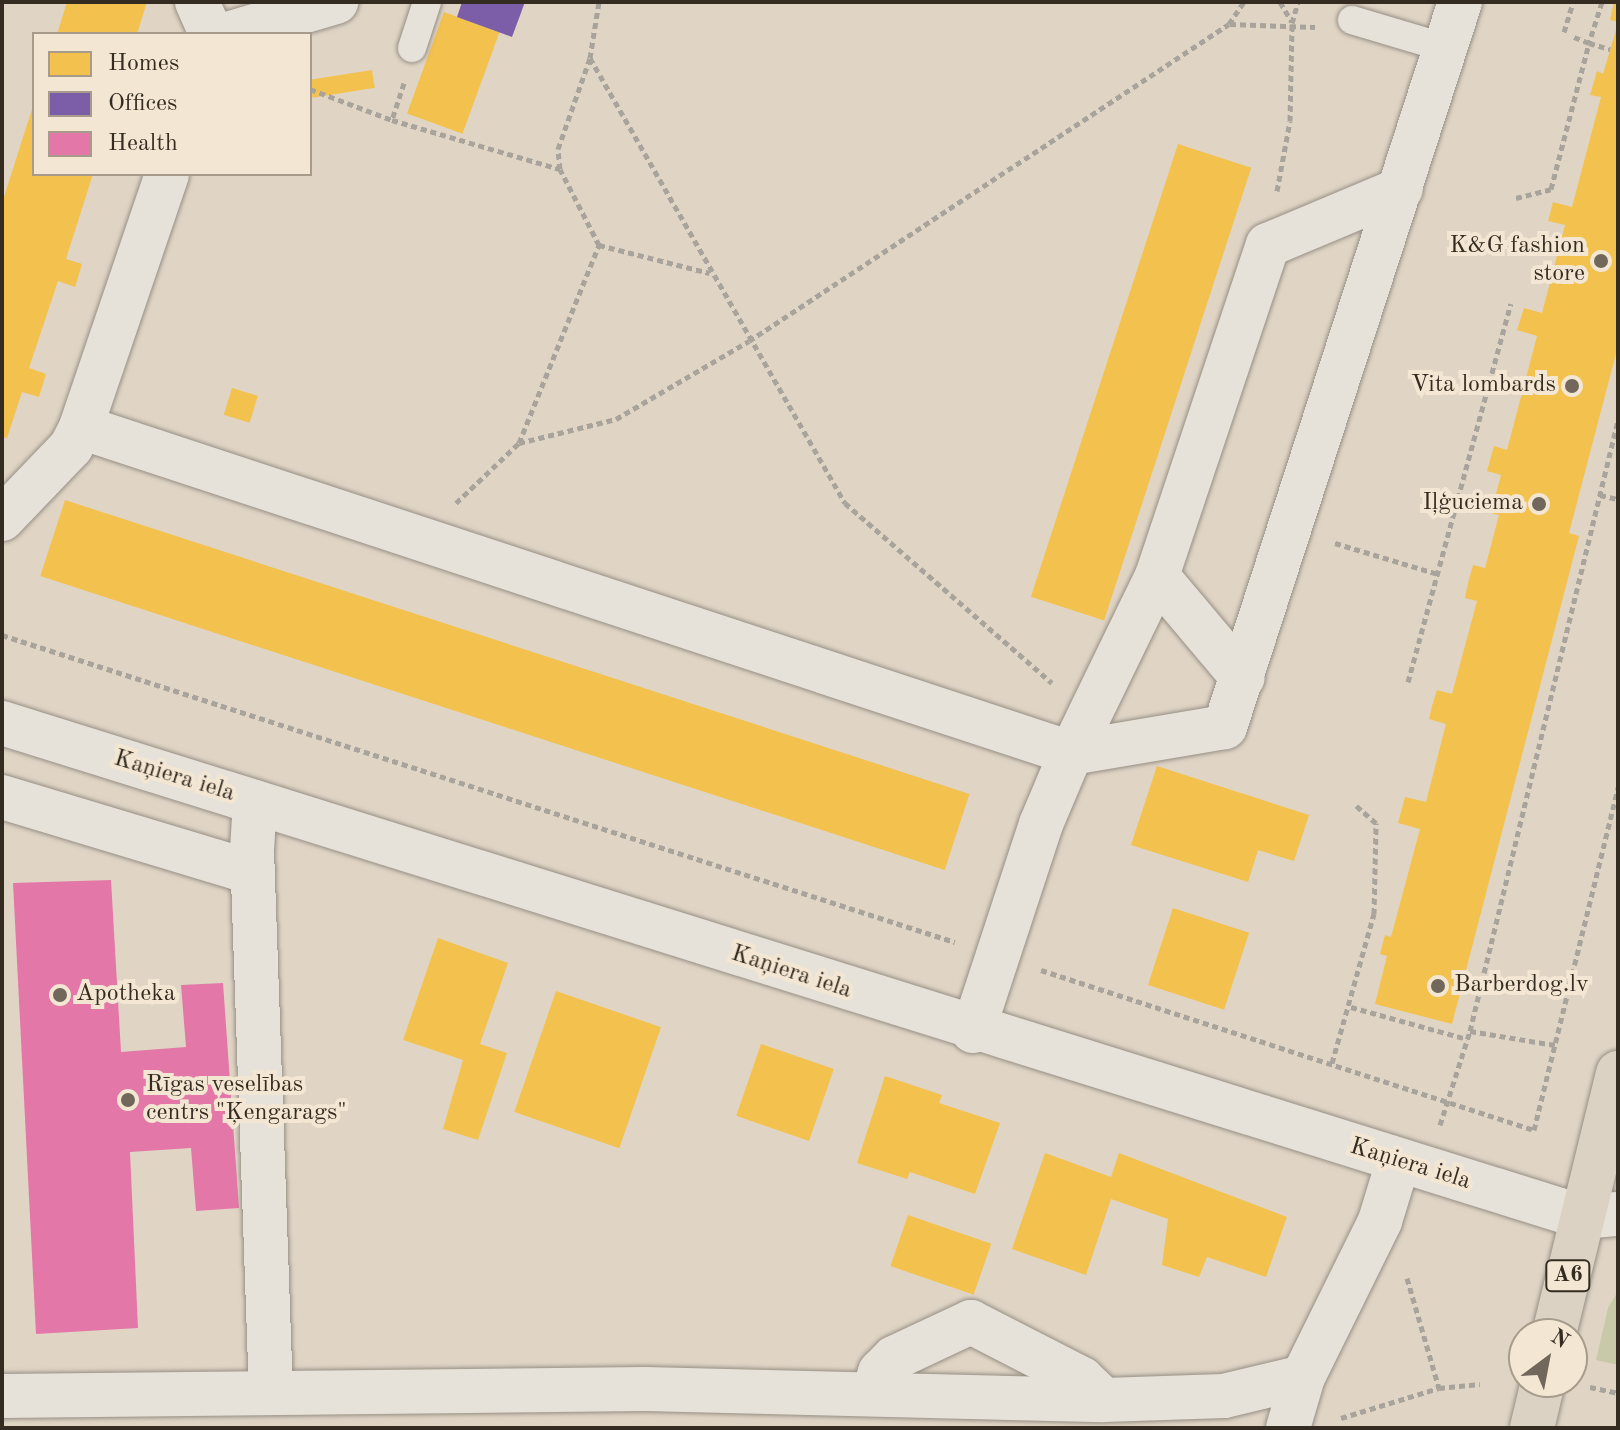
<!DOCTYPE html>
<html>
<head>
<meta charset="utf-8">
<style>
	body { margin:0 }
	#map { position:relative; width:1620px; height:1430px; overflow:hidden; background:#e0d5c5; font-family:"Old Standard TT",serif }
	div>[style] { position:absolute }
	.green>* { inset:0; background:#c7c9a9 }
	.homes>* { inset:0; background:#f2c14e; transform-origin:0 0 }
	.offices>* { inset:0; background:#7b5ea7 }
	.health>* { inset:0; background:#e377a8 }
	.path>* { height:5px; margin-top:-2.5px; transform-origin:0; background:repeating-linear-gradient(90deg,#a8a39b 0 6px,transparent 0 10px) }
	.roads { filter:drop-shadow(0 0 2px #968f85) drop-shadow(0 0 2px #968f85) }
	.service>* { height:28px; margin:-14px; padding:0 14px; transform-origin:14px; border-radius:14px; background:#e7e2d9 }
	.minor>* { height:44px; margin:-22px; padding:0 22px; transform-origin:22px; border-radius:22px; background:#e7e2d9 }
	.tertiary>* { height:44px; margin:-22px; padding:0 22px; transform-origin:22px; border-radius:22px; background:#e7e2d9 }
	.trunk>* { height:44px; margin:-22px; padding:0 22px; transform-origin:22px; border-radius:22px; background:#dbd2c4 }
	.dots>* { width:22px; height:22px; translate:-50% -50%; box-sizing:border-box; border:4px solid #f3e6d2; border-radius:50% }
	span { translate:-50% -50%; white-space:nowrap; text-align:center; line-height:1.15; -webkit-text-stroke:8px #f3e6d2; paint-order:stroke }
	.shield-label span { padding:2px 6px; background:#f3e6d2; border:2px solid; border-radius:6px; -webkit-text-stroke-width:0 }
	.shield-label { font-size:22px; color:#352c21; font-weight:700 }
	.poi-label { font-size:24px; color:#352c21 }
	.right { translate:-100% -50%; text-align:right }
	.left { translate:0 -50%; text-align:left }
	.street-label { font-size:24px; color:#352c21 }
	.frame { position:absolute; inset:0; border:4px solid #352c21; pointer-events:none }
	.legend { position:absolute; left:32px; top:32px; width:280px; height:144px; box-sizing:border-box; background:#f3e6d2; border:2px solid #a79c8b; margin:0; padding:10px 14px; list-style:none; font-size:24px; color:#352c21 }
	.legend li { display:flex; align-items:center; gap:16px; height:40px }
	.legend b { width:40px; border:2px solid #a79c8b }
	.north { position:absolute; left:1508px; top:1318px; width:80px; height:80px; box-sizing:border-box; background:#f3e6d2; border:2px solid #a79c8b; border-radius:50%; rotate:32deg; font-size:22px; font-weight:700; line-height:32px; text-align:center; color:#352c21 }
	.north::after { content:''; display:block; margin:auto; width:28px; height:36px; background:#71675a; clip-path:polygon(50% 0,100% 100%,50% 72%,0 100%) }
</style>
</head>
<body>
<div id="map">
	<div class="green">
		<div style="clip-path:polygon(1618px 1291px,1618px 1365px,1596px 1360px,1608px 1308px)"></div>
	</div>
	<div class="homes">
		<div style="clip-path:polygon(67px 2px,147px 2px,137px 34px,57px 34px)"></div>
		<div style="clip-path:polygon(1614px 2px,1618px 2px,1618px 22px,1610px 20px)"></div>
		<div style="left:444px;top:12px;width:59px;height:108px;rotate:20deg"></div>
		<div style="clip-path:polygon(1618px 23px,1618px 346px,1569px 533px,1579px 536px,1452px 1024px,1375px 1004px,1387px 956px,1380px 954px,1385px 935px,1391px 937px,1420px 829px,1398px 823px,1405px 797px,1426px 802px,1446px 724px,1429px 719px,1432px 706px,1437px 690px,1452px 694px,1477px 601px,1465px 598px,1468px 583px,1473px 565px,1485px 568px,1499px 515px,1491px 513px,1501px 475px,1487px 471px,1494px 446px,1507px 450px,1537px 336px,1517px 330px,1524px 308px,1542px 313px,1565px 225px,1548px 221px,1551px 210px,1553px 202px,1572px 207px,1601px 97px,1590px 95px,1597px 71px,1603px 74px)"></div>
		<div style="left:372px;top:70px;width:18px;height:63px;rotate:81deg"></div>
		<div style="clip-path:polygon(33px 106px,34px 174px,93px 174px,66px 259px,82px 264px,75px 287px,58px 281px,29px 368px,46px 374px,39px 397px,22px 392px,7px 438px,2px 437px,2px 203px)"></div>
		<div style="left:1178px;top:144px;width:77px;height:476px;rotate:18deg"></div>
		<div style="left:232px;top:388px;width:27px;height:28px;rotate:17deg"></div>
		<div style="left:65px;top:500px;width:951px;height:80px;rotate:18deg"></div>
		<div style="clip-path:polygon(1157px 766px,1309px 815px,1294px 861px,1258px 850px,1248px 882px,1131px 845px)"></div>
		<div style="left:1173px;top:908px;width:80px;height:81px;rotate:18deg"></div>
		<div style="clip-path:polygon(438px 938px,508px 963px,480px 1044px,507px 1053px,478px 1140px,443px 1129px,463px 1060px,403px 1040px)"></div>
		<div style="left:556px;top:991px;width:111px;height:128px;rotate:19deg"></div>
		<div style="left:761px;top:1044px;width:77px;height:76px;rotate:19deg"></div>
		<div style="clip-path:polygon(885px 1076px,942px 1095px,939px 1103px,1000px 1123px,975px 1194px,910px 1172px,907px 1179px,857px 1163px)"></div>
		<div style="clip-path:polygon(1045px 1153px,1111px 1177px,1119px 1153px,1287px 1217px,1266px 1277px,1207px 1257px,1199px 1277px,1162px 1265px,1168px 1219px,1111px 1199px,1086px 1275px,1012px 1249px)"></div>
		<div style="left:908px;top:1215px;width:88px;height:54px;rotate:19deg"></div>
	</div>
	<div class="offices">
		<div style="clip-path:polygon(462px 2px,525px 2px,512px 37px,457px 17px)"></div>
	</div>
	<div class="health">
		<div style="clip-path:polygon(111px 880px,121px 1052px,186px 1047px,181px 985px,223px 983px,239px 1208px,196px 1211px,191px 1148px,130px 1152px,138px 1328px,36px 1334px,13px 883px)"></div>
	</div>
	<div class="path">
		<div style="left:1280px;top:2px;width:23px;rotate:59deg"></div>
		<div style="left:1602px;top:2px;width:43px;rotate:107.6deg"></div>
		<div style="left:1589px;top:43px;width:22px;rotate:16deg"></div>
		<div style="left:1230px;top:24px;width:85px;rotate:2deg"></div>
		<div style="left:1564px;top:32px;width:31px;rotate:-73deg"></div>
		<div style="left:590px;top:58px;width:513px;rotate:60.19deg"></div>
		<div style="left:845px;top:503px;width:274px;rotate:41deg"></div>
		<div style="left:404px;top:83px;width:39px;rotate:108deg"></div>
		<div style="left:392px;top:120px;width:175px;rotate:16.3deg"></div>
		<div style="left:310px;top:89px;width:88px;rotate:20.7deg"></div>
		<div style="left:1277px;top:191px;width:71px;rotate:-79.5deg"></div>
		<div style="left:1290px;top:121px;width:98px;rotate:-88.8deg"></div>
		<div style="left:1292px;top:23px;width:22px;rotate:-74deg"></div>
		<div style="left:1516px;top:198px;width:36px;rotate:-14deg"></div>
		<div style="left:1551px;top:189px;width:151px;rotate:-75.4deg"></div>
		<div style="left:1589px;top:43px;width:18px;rotate:-158deg"></div>
		<div style="left:599px;top:245px;width:114px;rotate:14.2deg"></div>
		<div style="left:519px;top:443px;width:100px;rotate:-13.9deg"></div>
		<div style="left:616px;top:419px;width:154px;rotate:-30.4deg"></div>
		<div style="left:749px;top:341px;width:575px;rotate:-33.44deg"></div>
		<div style="left:1229px;top:24px;width:27px;rotate:-56deg"></div>
		<div style="left:1600px;top:495px;width:18px;rotate:13deg"></div>
		<div style="left:456px;top:503px;width:87px;rotate:-43.6deg"></div>
		<div style="left:519px;top:443px;width:214px;rotate:-68deg"></div>
		<div style="left:599px;top:245px;width:85px;rotate:-117.2deg"></div>
		<div style="left:560px;top:169px;width:20px;rotate:-96deg"></div>
		<div style="left:558px;top:149px;width:96px;rotate:-70.6deg"></div>
		<div style="left:590px;top:58px;width:57px;rotate:-80.9deg"></div>
		<div style="left:1335px;top:543px;width:108px;rotate:16.8deg"></div>
		<div style="left:2px;top:635px;width:1001px;rotate:17.86deg"></div>
		<div style="left:1408px;top:682px;width:392px;rotate:-74.8deg"></div>
		<div style="left:1041px;top:970px;width:518px;rotate:17.98deg"></div>
		<div style="left:1534px;top:1130px;width:353px;rotate:-76.2deg"></div>
		<div style="left:1351px;top:1007px;width:120px;rotate:15.4deg"></div>
		<div style="left:1470px;top:1031px;width:86px;rotate:9.4deg"></div>
		<div style="left:1332px;top:1063px;width:155px;rotate:-74.3deg"></div>
		<div style="left:1374px;top:914px;width:91px;rotate:-88.7deg"></div>
		<div style="left:1376px;top:823px;width:29px;rotate:-139deg"></div>
		<div style="left:1440px;top:1125px;width:99px;rotate:-72.3deg"></div>
		<div style="left:1470px;top:1031px;width:629px;rotate:-76.38deg"></div>
		<div style="left:1407px;top:1278px;width:115px;rotate:73.8deg"></div>
		<div style="left:1590px;top:1387px;width:29px;rotate:12deg"></div>
		<div style="left:1341px;top:1418px;width:102px;rotate:-17deg"></div>
		<div style="left:1439px;top:1388px;width:41px;rotate:-5.6deg"></div>
	</div>
	<div class="roads">
		<div class="service">
			<div style="left:1352px;top:20px;width:98px;rotate:16.6deg"></div>
			<div style="left:412px;top:48px;width:48px;rotate:-71.9deg"></div>
		</div>
		<div class="minor">
			<div style="left:197px;top:2px;width:35px;rotate:66deg"></div>
			<div style="left:227px;top:34px;width:114px;rotate:-16.4deg"></div>
			<div style="left:81px;top:427px;width:1042px;rotate:18.23deg"></div>
			<div style="left:1071px;top:753px;width:197px;rotate:-64.1deg"></div>
			<div style="left:1157px;top:576px;width:349px;rotate:-71.5deg"></div>
			<div style="left:1268px;top:245px;width:144px;rotate:-22.8deg"></div>
			<div style="left:2px;top:519px;width:100px;rotate:-46.2deg"></div>
			<div style="left:71px;top:447px;width:22px;rotate:-63deg"></div>
			<div style="left:81px;top:427px;width:267px;rotate:-71.2deg"></div>
			<div style="left:1157px;top:576px;width:133px;rotate:49.9deg"></div>
			<div style="left:2px;top:723px;width:1655px;rotate:17.36deg"></div>
			<div style="left:2px;top:797px;width:262px;rotate:16.8deg"></div>
			<div style="left:255px;top:802px;width:48px;rotate:93.6deg"></div>
			<div style="left:252px;top:850px;width:543px;rotate:88deg"></div>
			<div style="left:973px;top:1031px;width:218px;rotate:-71.8deg"></div>
			<div style="left:1041px;top:824px;width:77px;rotate:-67.1deg"></div>
			<div style="left:1071px;top:753px;width:156px;rotate:-9.6deg"></div>
			<div style="left:1225px;top:727px;width:762px;rotate:-72.04deg"></div>
			<div style="left:873px;top:1394px;width:23px;rotate:-72deg"></div>
			<div style="left:880px;top:1372px;width:20px;rotate:-45deg"></div>
			<div style="left:894px;top:1358px;width:85px;rotate:-25.1deg"></div>
			<div style="left:971px;top:1322px;width:125px;rotate:27.2deg"></div>
			<div style="left:1082px;top:1379px;width:30px;rotate:44deg"></div>
			<div style="left:2px;top:1396px;width:643px;rotate:-0.62deg"></div>
			<div style="left:645px;top:1389px;width:459px;rotate:1.4deg"></div>
			<div style="left:1104px;top:1400px;width:120px;rotate:-1.9deg"></div>
			<div style="left:1224px;top:1396px;width:81px;rotate:-13.5deg"></div>
			<div style="left:1288px;top:1428px;width:53px;rotate:-73.6deg"></div>
			<div style="left:1303px;top:1377px;width:174px;rotate:-63.7deg"></div>
			<div style="left:1380px;top:1221px;width:62px;rotate:-73deg"></div>
		</div>
		<div class="tertiary">
			<div style="left:1582px;top:1217px;width:36px;rotate:-5deg"></div>
		</div>
		<div class="trunk">
			<div style="left:1554px;top:1334px;width:269px;rotate:-76.2deg"></div>
			<div style="left:1532px;top:1428px;width:47px;rotate:-76.6deg"></div>
		</div>
	</div>
	<div class="dots">
		<div style="left:1601px;top:261px;background:#71675a"></div>
		<div style="left:1572px;top:386px;background:#71675a"></div>
		<div style="left:1539px;top:504px;background:#71675a"></div>
		<div style="left:1438px;top:986px;background:#71675a"></div>
		<div style="left:60px;top:995px;background:#71675a"></div>
		<div style="left:128px;top:1100px;background:#71675a"></div>
	</div>
	<div class="shield-label">
		<span style="left:1568px;top:1276px">A6</span>
	</div>
	<div class="poi-label">
		<span class="right" style="left:1585px;top:261px">K&amp;G fashion<br>store</span>
		<span class="right" style="left:1556px;top:386px">Vita lombards</span>
		<span class="right" style="left:1523px;top:504px">Iļģuciema</span>
		<span class="left" style="left:1454px;top:986px">Barberdog.lv</span>
		<span class="left" style="left:76px;top:995px">Apotheka</span>
		<span class="left" style="left:146px;top:1100px">Rīgas veselības<br>centrs "Ķengarags"</span>
	</div>
	<div class="street-label">
		<span style="left:174px;top:777px;rotate:17deg">Kaņiera iela</span>
		<span style="left:791px;top:973px;rotate:18deg">Kaņiera iela</span>
		<span style="left:1410px;top:1165px;rotate:17deg">Kaņiera iela</span>
	</div>
	<div class="frame"></div>
	<ul class="legend">
	<li><b style="height:22px;background:#f2c14e"></b>Homes</li>
	<li><b style="height:22px;background:#7b5ea7"></b>Offices</li>
	<li><b style="height:22px;background:#e377a8"></b>Health</li>
	</ul>
	<div class="north">N</div>
</div>
</body>
</html>
